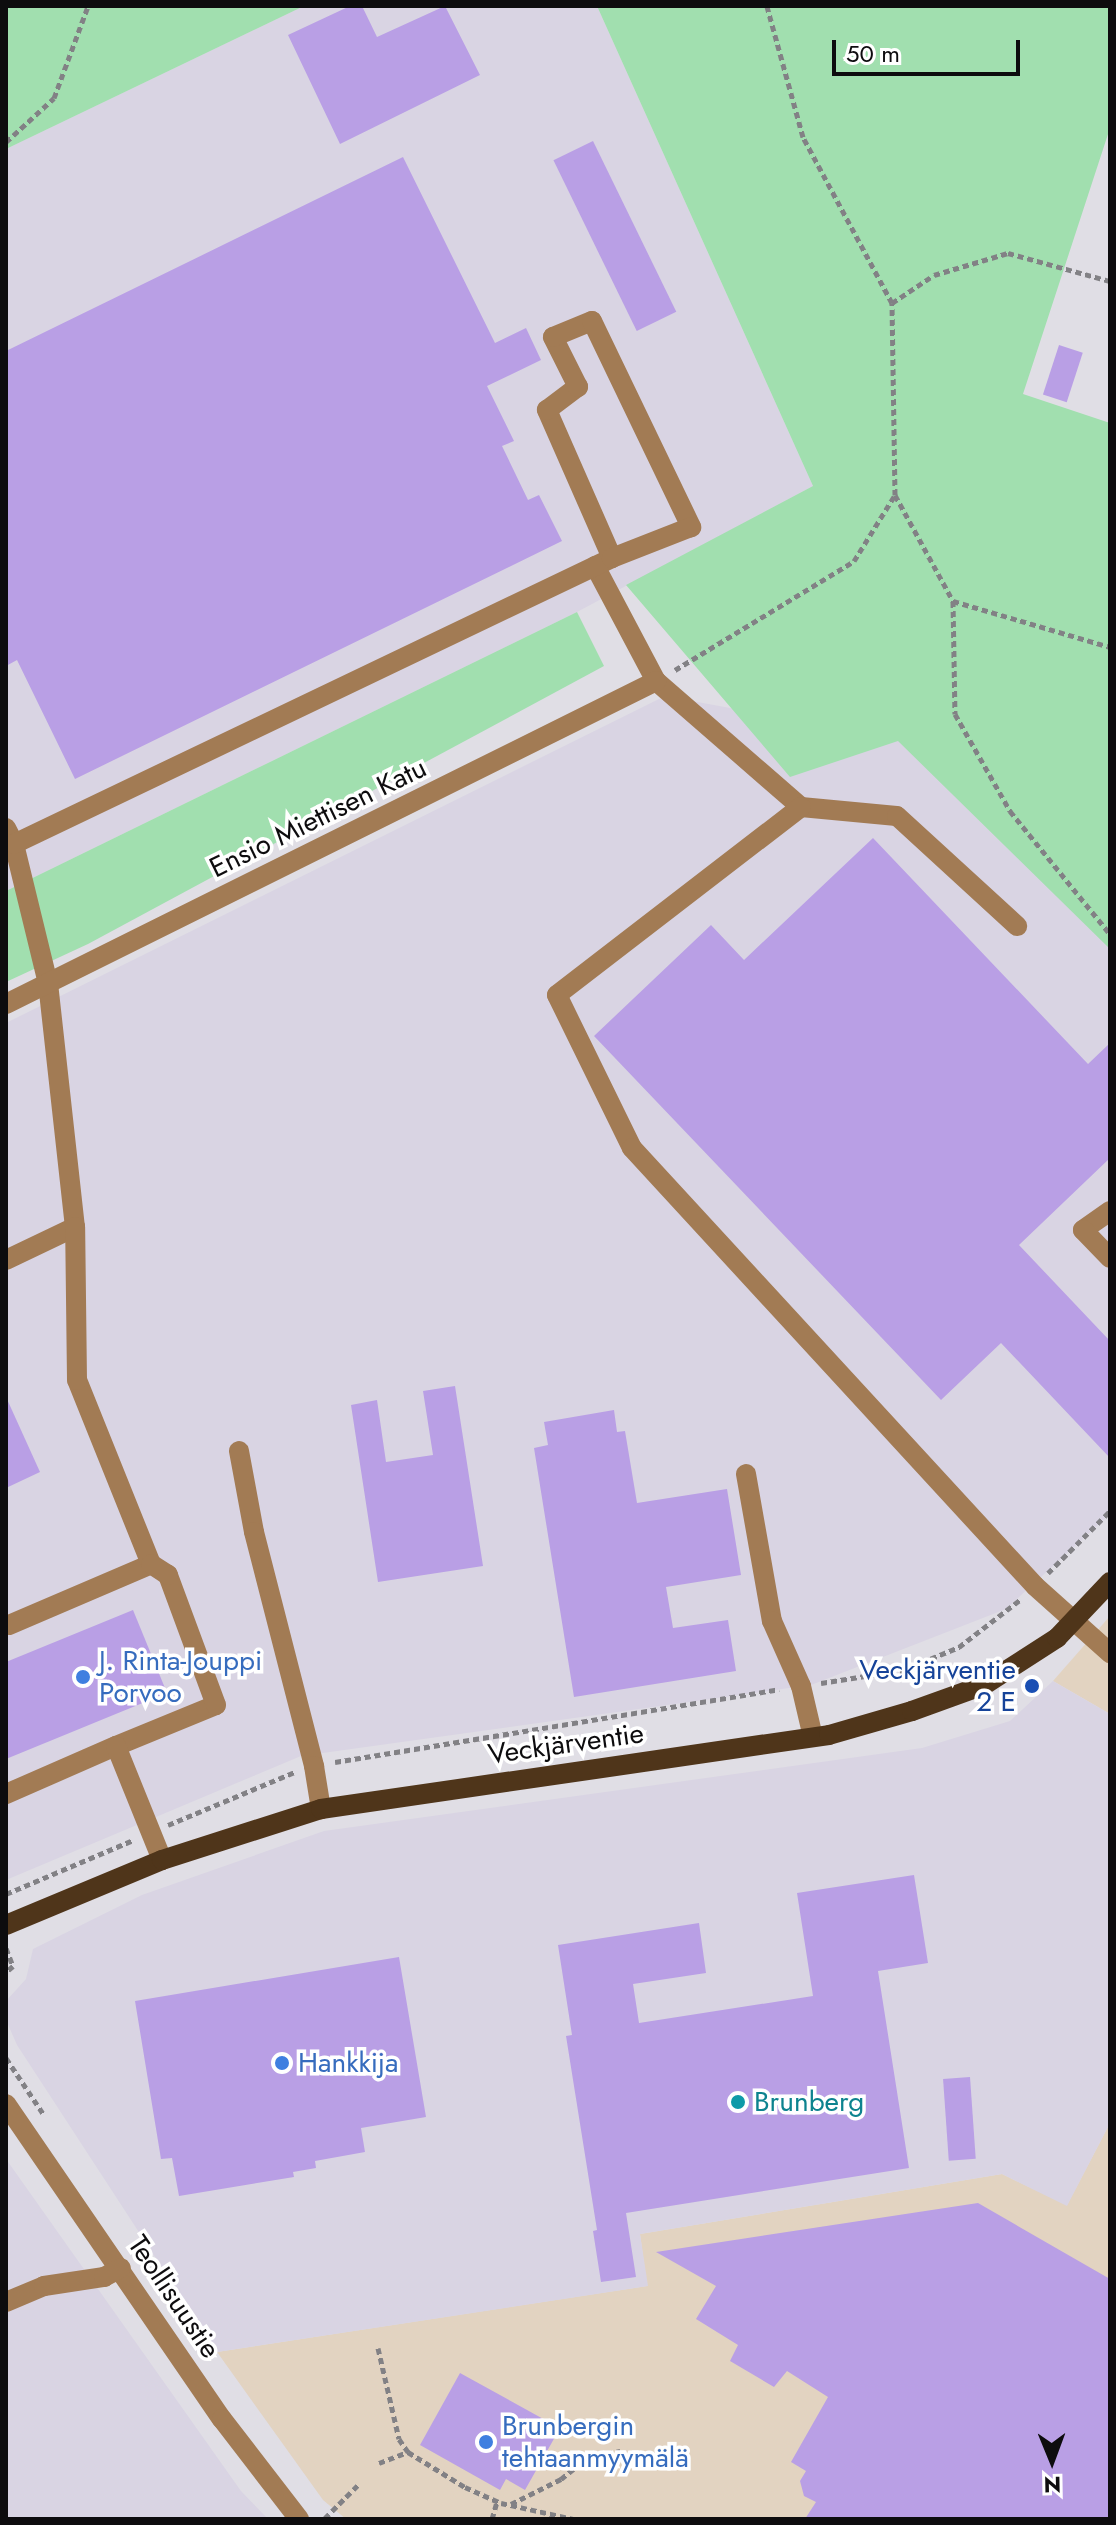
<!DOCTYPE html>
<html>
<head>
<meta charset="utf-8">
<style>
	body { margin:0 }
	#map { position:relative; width:1116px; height:2525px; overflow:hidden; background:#e0dee5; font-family:Jost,sans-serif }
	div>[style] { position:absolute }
	.commercial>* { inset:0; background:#e2d3c1 }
	.built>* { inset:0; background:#d9d4e3 }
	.green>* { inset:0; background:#a1dfaf }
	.building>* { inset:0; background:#b99fe5; transform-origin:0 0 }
	.path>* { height:5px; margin-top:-2.5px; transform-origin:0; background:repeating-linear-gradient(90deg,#828185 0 6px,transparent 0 10px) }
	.minor>* { height:20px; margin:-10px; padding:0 10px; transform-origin:10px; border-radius:10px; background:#a27b54 }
	.major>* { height:20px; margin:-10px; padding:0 10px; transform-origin:10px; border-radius:10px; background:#4f351a }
	.dots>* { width:22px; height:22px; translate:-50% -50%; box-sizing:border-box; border:4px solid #fff; border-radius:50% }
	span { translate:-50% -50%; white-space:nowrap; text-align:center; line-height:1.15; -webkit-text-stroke:7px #fff; paint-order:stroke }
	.street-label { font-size:28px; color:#0d0c0e }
	.shop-label { font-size:28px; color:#366cbe }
	.left { translate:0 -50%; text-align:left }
	.transit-label { font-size:28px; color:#164399 }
	.right { translate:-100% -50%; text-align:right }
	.culture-label { font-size:28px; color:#0d838f }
	.frame { position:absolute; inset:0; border:8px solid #0d0c0e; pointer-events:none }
	.north { position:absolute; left:1012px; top:2421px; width:80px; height:80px; -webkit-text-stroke:6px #fff; paint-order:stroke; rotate:179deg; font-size:22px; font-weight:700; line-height:32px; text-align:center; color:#0d0c0e }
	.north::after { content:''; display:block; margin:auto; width:28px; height:36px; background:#0d0c0e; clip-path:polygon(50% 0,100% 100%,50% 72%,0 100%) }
	.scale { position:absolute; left:832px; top:40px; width:188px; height:36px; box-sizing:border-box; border:4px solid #0d0c0e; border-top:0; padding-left:10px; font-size:24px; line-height:28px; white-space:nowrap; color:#0d0c0e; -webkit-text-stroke:6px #fff; paint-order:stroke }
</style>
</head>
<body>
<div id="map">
	<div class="commercial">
		<div style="clip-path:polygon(1110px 1616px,1110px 1714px,1053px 1681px)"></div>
		<div style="clip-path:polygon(1110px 2123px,1110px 2519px,346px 2519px,323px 2500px,217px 2352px,647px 2286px,640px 2234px,1002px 2174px,1067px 2205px)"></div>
	</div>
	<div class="built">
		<div style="clip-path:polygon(304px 6px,597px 6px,813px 486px,577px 612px,6px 891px,6px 149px)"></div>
		<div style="clip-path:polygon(665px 696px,1110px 778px,1110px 1514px,1006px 1609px,811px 1685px,301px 1756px,6px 1880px,6px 1023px)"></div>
		<div style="clip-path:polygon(1053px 1681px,1110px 1714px,1110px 2123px,1067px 2206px,1002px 2174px,640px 2234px,648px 2286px,217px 2352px,17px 2045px,6px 2020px,6px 2001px,26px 1979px,33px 1949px,142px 1895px,324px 1831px,922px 1748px,1010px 1721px)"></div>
		<div style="clip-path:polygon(6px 2159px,241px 2491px,268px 2519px,6px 2519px)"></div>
	</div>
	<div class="green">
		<div style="clip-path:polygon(6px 6px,304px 6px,6px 149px)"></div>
		<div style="clip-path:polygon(597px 6px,1110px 6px,1110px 128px,1023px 394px,1110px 423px,1110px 949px,898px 741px,790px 777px,626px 585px,813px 486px)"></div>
		<div style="clip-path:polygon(577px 612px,604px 666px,88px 944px,6px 982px,6px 891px)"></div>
	</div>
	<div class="building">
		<div style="clip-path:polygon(350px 6px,362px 6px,377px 37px,445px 6px,480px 75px,340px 144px,288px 35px)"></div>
		<div style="left:593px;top:141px;width:190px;height:44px;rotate:64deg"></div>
		<div style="clip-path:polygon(403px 157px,495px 343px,526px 328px,541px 360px,487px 386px,514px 441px,502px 446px,528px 500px,539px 495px,562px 541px,75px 779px,17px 660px,6px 666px,6px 351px)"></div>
		<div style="left:1059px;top:345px;width:25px;height:52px;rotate:18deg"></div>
		<div style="clip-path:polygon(873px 838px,1088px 1064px,1110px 1043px,1110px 1158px,1019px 1245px,1110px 1341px,1110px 1458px,1001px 1343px,941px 1400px,594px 1036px,711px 925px,744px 960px)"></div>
		<div style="clip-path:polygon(455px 1386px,483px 1566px,378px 1582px,351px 1405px,377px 1400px,386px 1462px,433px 1455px,423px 1391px)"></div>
		<div style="clip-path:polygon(6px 1397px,40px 1472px,6px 1488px)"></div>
		<div style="clip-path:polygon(614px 1410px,617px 1432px,625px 1431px,637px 1503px,727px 1489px,741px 1575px,666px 1587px,673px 1628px,728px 1620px,736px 1671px,574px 1697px,534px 1448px,548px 1445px,544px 1422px)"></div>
		<div style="clip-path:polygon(133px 1610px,167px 1693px,6px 1759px,6px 1662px)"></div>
		<div style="clip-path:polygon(914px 1875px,928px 1963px,878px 1971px,909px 2168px,626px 2213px,636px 2277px,601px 2282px,593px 2231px,597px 2230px,566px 2036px,572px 2035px,558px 1945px,699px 1923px,706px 1973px,633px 1984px,639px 2023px,813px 1996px,797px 1893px)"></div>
		<div style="clip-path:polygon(399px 1957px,426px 2117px,361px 2128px,365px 2152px,315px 2161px,316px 2168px,293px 2172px,294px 2177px,179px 2196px,172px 2158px,161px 2159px,135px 2001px)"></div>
		<div style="left:970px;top:2077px;width:82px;height:27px;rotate:86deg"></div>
		<div style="clip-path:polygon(978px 2203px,1110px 2279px,1110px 2519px,805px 2519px,816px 2502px,804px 2496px,800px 2481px,806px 2471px,791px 2462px,828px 2397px,787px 2371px,774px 2387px,730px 2361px,738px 2345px,696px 2319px,716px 2286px,656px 2252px)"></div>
		<div style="clip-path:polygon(460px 2373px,556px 2426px,551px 2435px,555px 2437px,525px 2490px,506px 2479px,500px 2490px,420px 2445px)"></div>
	</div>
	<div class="path">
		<div style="left:6px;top:142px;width:65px;rotate:-42.5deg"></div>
		<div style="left:54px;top:98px;width:98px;rotate:-69.7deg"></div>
		<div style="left:892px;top:303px;width:50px;rotate:-33.7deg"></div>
		<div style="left:934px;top:275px;width:77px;rotate:-16.6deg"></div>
		<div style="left:1008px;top:253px;width:106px;rotate:15.4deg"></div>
		<div style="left:895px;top:495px;width:121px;rotate:61.3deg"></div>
		<div style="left:953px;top:601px;width:164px;rotate:16.3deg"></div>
		<div style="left:953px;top:601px;width:113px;rotate:89deg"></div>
		<div style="left:955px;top:714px;width:112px;rotate:60.4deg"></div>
		<div style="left:1010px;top:811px;width:159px;rotate:50.9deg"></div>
		<div style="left:675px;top:670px;width:210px;rotate:-31.3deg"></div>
		<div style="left:854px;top:561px;width:78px;rotate:-58.2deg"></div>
		<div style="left:895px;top:495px;width:192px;rotate:-90.9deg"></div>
		<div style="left:892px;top:303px;width:188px;rotate:-118.2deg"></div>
		<div style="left:803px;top:137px;width:136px;rotate:-105.4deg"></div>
		<div style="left:1048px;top:1573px;width:88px;rotate:-45deg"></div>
		<div style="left:821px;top:1683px;width:83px;rotate:-9deg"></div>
		<div style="left:903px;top:1670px;width:61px;rotate:-22.3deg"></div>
		<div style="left:959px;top:1647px;width:78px;rotate:-37.7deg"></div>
		<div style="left:335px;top:1762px;width:450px;rotate:-9.3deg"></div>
		<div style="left:168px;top:1825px;width:138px;rotate:-22.7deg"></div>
		<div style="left:6px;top:1894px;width:138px;rotate:-23deg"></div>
		<div style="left:6px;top:1948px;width:19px;rotate:69deg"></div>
		<div style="left:13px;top:1966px;width:9px;rotate:139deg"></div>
		<div style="left:6px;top:2058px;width:69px;rotate:56.3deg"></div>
		<div style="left:378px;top:2348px;width:93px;rotate:77deg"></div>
		<div style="left:399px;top:2439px;width:16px;rotate:55deg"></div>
		<div style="left:408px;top:2452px;width:67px;rotate:31.6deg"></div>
		<div style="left:465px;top:2487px;width:39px;rotate:24deg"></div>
		<div style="left:501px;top:2503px;width:75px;rotate:12.4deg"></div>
		<div style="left:379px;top:2463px;width:31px;rotate:-21deg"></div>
		<div style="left:511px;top:2504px;width:56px;rotate:-26.6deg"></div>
		<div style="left:561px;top:2479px;width:33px;rotate:-39deg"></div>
		<div style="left:587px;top:2458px;width:34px;rotate:-12deg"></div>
		<div style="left:325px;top:2518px;width:48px;rotate:-45deg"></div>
		<div style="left:492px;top:2519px;width:19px;rotate:-74deg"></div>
		<div style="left:627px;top:2519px;width:4px"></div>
	</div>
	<div class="minor">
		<div style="left:595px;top:566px;width:130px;rotate:62.1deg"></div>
		<div style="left:656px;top:681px;width:192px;rotate:41deg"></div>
		<div style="left:801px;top:807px;width:96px;rotate:5.4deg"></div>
		<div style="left:897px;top:816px;width:163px;rotate:42.5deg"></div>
		<div style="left:801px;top:807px;width:308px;rotate:142.4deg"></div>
		<div style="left:557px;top:995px;width:170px;rotate:63.9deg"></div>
		<div style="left:632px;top:1148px;width:595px;rotate:47.38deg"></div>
		<div style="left:1035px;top:1586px;width:101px;rotate:41.8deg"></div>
		<div style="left:6px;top:828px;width:18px;rotate:63deg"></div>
		<div style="left:14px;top:844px;width:143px;rotate:76.3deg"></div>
		<div style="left:48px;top:983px;width:245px;rotate:83.7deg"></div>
		<div style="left:75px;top:1227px;width:76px;rotate:154.4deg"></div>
		<div style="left:14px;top:844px;width:663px;rotate:-25.56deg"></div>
		<div style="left:612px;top:558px;width:162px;rotate:-113.7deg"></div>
		<div style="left:547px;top:410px;width:39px;rotate:-37deg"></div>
		<div style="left:578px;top:387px;width:56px;rotate:-116.6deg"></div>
		<div style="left:553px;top:337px;width:42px;rotate:-22.3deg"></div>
		<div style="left:592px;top:321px;width:229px;rotate:64.3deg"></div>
		<div style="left:691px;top:527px;width:85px;rotate:158.6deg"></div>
		<div style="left:6px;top:1004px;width:726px;rotate:-26.42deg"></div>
		<div style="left:1110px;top:1211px;width:33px;rotate:145deg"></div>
		<div style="left:1083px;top:1230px;width:39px;rotate:46deg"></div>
		<div style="left:239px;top:1451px;width:82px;rotate:79.5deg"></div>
		<div style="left:254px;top:1532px;width:242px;rotate:75.6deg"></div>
		<div style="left:314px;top:1766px;width:44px;rotate:80.8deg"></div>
		<div style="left:746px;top:1474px;width:149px;rotate:80deg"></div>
		<div style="left:772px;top:1621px;width:71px;rotate:66deg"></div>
		<div style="left:801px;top:1686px;width:52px;rotate:76.8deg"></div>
		<div style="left:9px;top:1625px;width:155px;rotate:-23.2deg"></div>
		<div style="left:151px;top:1564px;width:198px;rotate:-111.9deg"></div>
		<div style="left:77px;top:1380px;width:153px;rotate:-90.7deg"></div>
		<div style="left:116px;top:1746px;width:108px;rotate:-22.3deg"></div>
		<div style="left:216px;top:1705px;width:139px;rotate:-110.3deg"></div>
		<div style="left:168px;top:1575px;width:20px;rotate:-147deg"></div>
		<div style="left:6px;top:1794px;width:120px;rotate:-23.6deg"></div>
		<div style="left:116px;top:1746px;width:123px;rotate:68deg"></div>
		<div style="left:6px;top:2104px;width:382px;rotate:55.6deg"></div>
		<div style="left:222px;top:2419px;width:126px;rotate:52.4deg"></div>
		<div style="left:6px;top:2302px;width:41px;rotate:-22.8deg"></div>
		<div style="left:44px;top:2286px;width:61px;rotate:-8.5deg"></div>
		<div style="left:104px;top:2277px;width:19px;rotate:-28deg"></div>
	</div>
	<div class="major">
		<div style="left:6px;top:1925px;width:169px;rotate:-22.6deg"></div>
		<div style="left:162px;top:1860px;width:167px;rotate:-17.8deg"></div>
		<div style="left:321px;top:1809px;width:513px;rotate:-8.29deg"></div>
		<div style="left:829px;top:1735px;width:86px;rotate:-16.1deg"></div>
		<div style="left:912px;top:1711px;width:77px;rotate:-19.9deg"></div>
		<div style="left:984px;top:1685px;width:87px;rotate:-32.8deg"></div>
		<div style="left:1057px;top:1638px;width:77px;rotate:-46.6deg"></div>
	</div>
	<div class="dots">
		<div style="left:83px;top:1677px;background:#3f7fe0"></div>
		<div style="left:1032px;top:1686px;background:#1a4fb4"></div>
		<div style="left:282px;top:2063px;background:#3f7fe0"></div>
		<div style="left:738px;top:2102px;background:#0f9aa8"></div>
		<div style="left:486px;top:2442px;background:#3f7fe0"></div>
	</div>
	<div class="street-label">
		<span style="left:318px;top:818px;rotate:-26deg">Ensio Miettisen Katu</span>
		<span style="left:566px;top:1744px;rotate:-8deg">Veckjärventie</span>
		<span style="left:174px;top:2297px;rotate:56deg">Teollisuustie</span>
	</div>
	<div class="shop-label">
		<span class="left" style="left:99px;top:1677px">J. Rinta-Jouppi<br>Porvoo</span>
		<span class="left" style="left:298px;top:2063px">Hankkija</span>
		<span class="left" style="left:502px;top:2442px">Brunbergin<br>tehtaanmyymälä</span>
	</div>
	<div class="transit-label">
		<span class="right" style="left:1016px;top:1686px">Veckjärventie<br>2 E</span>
	</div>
	<div class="culture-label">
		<span class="left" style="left:754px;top:2102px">Brunberg</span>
	</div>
	<div class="frame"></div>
	<div class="north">N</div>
	<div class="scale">50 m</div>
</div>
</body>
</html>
